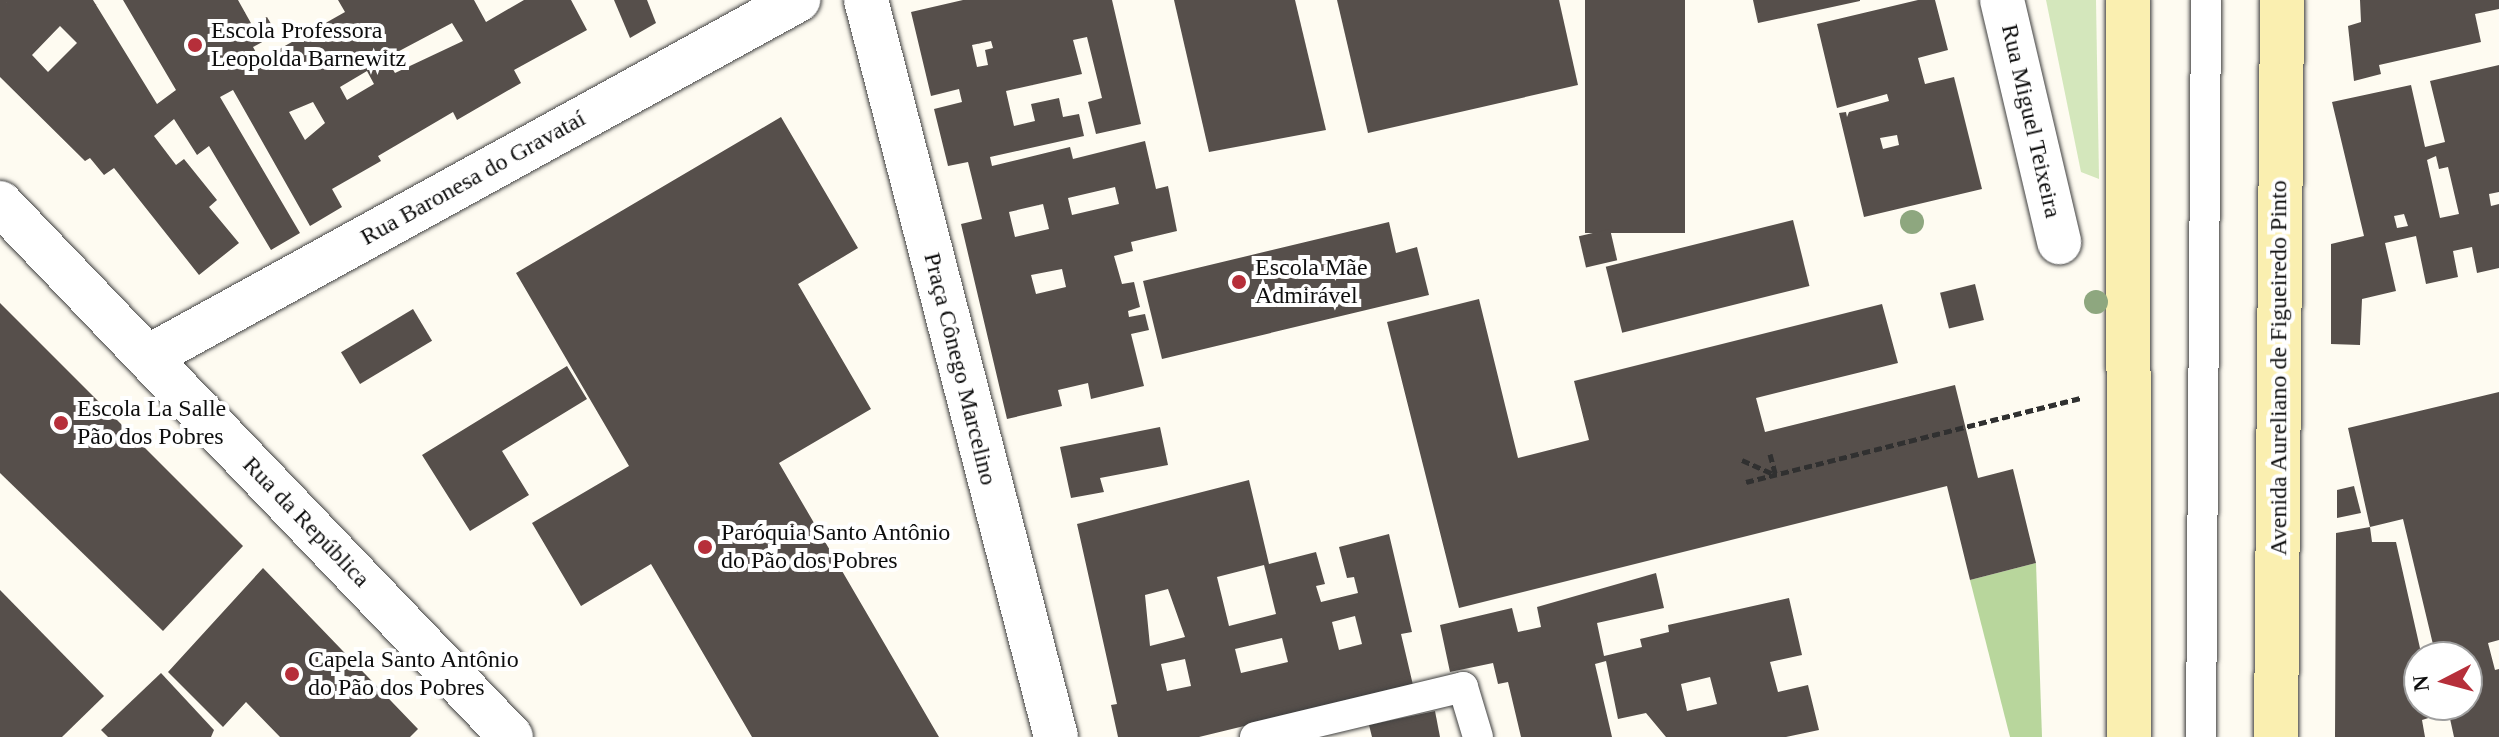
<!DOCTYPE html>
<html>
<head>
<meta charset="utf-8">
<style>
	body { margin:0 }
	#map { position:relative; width:2499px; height:737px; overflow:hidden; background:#fefbf1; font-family:Georgia,serif }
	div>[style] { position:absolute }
	.green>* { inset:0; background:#d4e7bc }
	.forest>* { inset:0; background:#b8d69c }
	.building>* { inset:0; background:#564f4b; transform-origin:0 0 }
	.path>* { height:5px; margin-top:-2.5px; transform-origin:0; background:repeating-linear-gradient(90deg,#303030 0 8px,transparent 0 12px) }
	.roads { filter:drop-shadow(0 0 2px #414141) drop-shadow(0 0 2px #414141) }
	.lane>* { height:30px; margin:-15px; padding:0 15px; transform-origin:15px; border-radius:15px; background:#fff }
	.street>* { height:44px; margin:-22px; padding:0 22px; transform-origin:22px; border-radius:22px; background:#fff }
	.secondary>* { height:44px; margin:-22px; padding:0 22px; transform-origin:22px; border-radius:22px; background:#faefb0 }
	.trees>* { width:24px; height:24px; margin:-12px; border-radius:50%; background:#8ea77f }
	.dots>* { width:22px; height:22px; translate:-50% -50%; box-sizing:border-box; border:4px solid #fff; border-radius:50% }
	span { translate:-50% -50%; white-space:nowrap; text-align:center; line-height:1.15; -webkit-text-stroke:8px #fff; paint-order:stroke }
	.poi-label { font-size:24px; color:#0e0e0e }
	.left { translate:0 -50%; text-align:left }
	.street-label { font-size:24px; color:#0e0e0e }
	.north { position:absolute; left:2403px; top:641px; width:80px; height:80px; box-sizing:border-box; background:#fff; border:2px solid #9f9f9f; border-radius:50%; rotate:264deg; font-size:22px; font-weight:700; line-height:32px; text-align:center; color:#0e0e0e }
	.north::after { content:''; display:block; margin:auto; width:28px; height:36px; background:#b62f3a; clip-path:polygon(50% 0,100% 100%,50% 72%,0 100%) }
</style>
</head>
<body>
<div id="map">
	<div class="green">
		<div style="clip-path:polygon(2046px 0,2096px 0,2099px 179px,2081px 172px)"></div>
	</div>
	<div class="forest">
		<div style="clip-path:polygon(2036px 563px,2042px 737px,2010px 737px,1970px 580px)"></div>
	</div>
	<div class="building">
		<div style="clip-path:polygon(evenodd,0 0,93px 0,157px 104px,176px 90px,123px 0,238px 0,252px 25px,267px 17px,277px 34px,253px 47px,260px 60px,345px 12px,338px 0,474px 0,486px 22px,524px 0,571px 0,587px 30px,514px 70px,521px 83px,457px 120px,453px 112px,378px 156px,381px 161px,332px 189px,342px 207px,310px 226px,233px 90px,220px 97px,300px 233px,271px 250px,209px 146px,197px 155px,174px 119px,154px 136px,176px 165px,184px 159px,217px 200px,209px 207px,239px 243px,199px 275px,114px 168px,104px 175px,90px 158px,85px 161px,0 77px,0 0,452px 23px,463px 41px,395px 73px,386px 58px,452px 23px,0 0,60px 26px,77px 43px,48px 72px,32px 55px,60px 26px,0 0,367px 71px,374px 84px,347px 100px,340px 87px,367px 71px,0 0,313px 102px,325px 123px,305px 140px,289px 112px,313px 102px)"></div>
		<div style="clip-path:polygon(614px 0,647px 0,656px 23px,630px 38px)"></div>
		<div style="clip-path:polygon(evenodd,963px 0,1112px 0,1141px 124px,1096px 134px,1088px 102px,1102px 98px,1087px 37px,1073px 40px,1082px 74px,1006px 91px,1014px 126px,1035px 121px,1031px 104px,1059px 98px,1063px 117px,1079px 114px,1084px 136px,990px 157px,992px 166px,1070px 147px,1073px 159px,1145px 141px,1156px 189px,1168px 186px,1177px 231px,1131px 242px,1133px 251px,1114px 256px,1122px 284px,1134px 282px,1140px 307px,1128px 311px,1129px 317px,1145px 314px,1149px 330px,1131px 334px,1144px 386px,1091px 399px,1088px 383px,1058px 390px,1062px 406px,1007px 419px,961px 224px,982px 219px,968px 162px,948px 166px,934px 109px,962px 102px,959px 89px,931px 96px,911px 12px,963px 0,991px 41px,993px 48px,985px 50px,988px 65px,977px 67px,972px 45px,991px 41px,963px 0,1115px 187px,1119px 204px,1072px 215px,1068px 198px,1115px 187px,963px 0,1043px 204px,1049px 229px,1015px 237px,1009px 212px,1043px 204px,963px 0,1062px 269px,1066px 287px,1036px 294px,1031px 275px,1062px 269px)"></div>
		<div style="clip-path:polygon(1174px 0,1295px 0,1326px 130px,1209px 152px)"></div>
		<div style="clip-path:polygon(1337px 0,1559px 0,1578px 85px,1368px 133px)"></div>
		<div style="left:1585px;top:0;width:100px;height:233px"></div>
		<div style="clip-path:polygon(1753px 0,1860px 0,1860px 1px,1758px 23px)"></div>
		<div style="clip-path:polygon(evenodd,1918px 0,1935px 0,1948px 50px,1918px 58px,1925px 84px,1954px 77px,1982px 189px,1864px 217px,1839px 113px,1846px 112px,1847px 117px,1849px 112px,1889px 101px,1887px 94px,1837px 108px,1817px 24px,1918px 0,1897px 135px,1899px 145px,1883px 149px,1880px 138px,1897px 135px)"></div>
		<div style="clip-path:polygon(2360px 0,2499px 0,2499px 9px,2475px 14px,2481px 42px,2379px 65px,2381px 74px,2354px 81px,2348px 26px,2361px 22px)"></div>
		<div style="clip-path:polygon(evenodd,2499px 65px,2499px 192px,2489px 194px,2491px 206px,2499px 204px,2499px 268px,2477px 273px,2472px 247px,2453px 251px,2458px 277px,2426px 284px,2416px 236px,2385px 243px,2396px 291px,2362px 299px,2360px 345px,2331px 344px,2331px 244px,2364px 236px,2332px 102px,2411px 85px,2425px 147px,2445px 142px,2430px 81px,2499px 65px,2436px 156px,2439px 169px,2448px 167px,2459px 214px,2440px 218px,2427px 160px,2436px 156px,2499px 65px,2404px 214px,2408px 226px,2397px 228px,2394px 216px,2404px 214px)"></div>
		<div style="clip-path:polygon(781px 117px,858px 248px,798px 284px,871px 409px,779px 463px,939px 737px,752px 737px,651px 564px,581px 606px,532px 523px,629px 466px,516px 273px)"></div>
		<div style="left:1793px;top:220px;width:68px;height:193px;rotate:76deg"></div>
		<div style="clip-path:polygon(1389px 222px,1396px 253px,1417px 247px,1429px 295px,1162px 359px,1143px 281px)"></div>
		<div style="left:1610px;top:229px;width:32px;height:32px;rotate:77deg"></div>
		<div style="left:1975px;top:284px;width:37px;height:36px;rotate:76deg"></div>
		<div style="clip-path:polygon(1479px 299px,1518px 458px,1589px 440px,1574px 381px,1882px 304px,1898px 363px,1756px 398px,1765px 432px,1955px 385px,1978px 478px,2013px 469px,2036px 563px,1970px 580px,1947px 486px,1459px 608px,1387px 322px)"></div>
		<div style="clip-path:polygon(0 303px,243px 546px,163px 631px,0 473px)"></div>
		<div style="left:413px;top:309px;width:37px;height:84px;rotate:59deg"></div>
		<div style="clip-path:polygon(567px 366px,587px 399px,502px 451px,529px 495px,470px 531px,422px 455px)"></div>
		<div style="clip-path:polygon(2499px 392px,2499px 640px,2488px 643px,2495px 670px,2499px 669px,2499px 737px,2454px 737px,2447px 705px,2467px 705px,2467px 657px,2436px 657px,2403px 519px,2370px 527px,2372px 542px,2396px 542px,2422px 657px,2415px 672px,2419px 705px,2433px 705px,2435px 716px,2422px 720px,2425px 737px,2335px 737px,2336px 533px,2370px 527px,2348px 428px)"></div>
		<div style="clip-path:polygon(1160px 427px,1168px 465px,1100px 478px,1104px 492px,1071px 498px,1060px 447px)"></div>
		<div style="clip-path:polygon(evenodd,1249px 480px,1269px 564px,1316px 552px,1325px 584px,1316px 586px,1321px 602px,1358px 593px,1354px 577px,1347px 578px,1339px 547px,1389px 534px,1412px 632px,1401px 634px,1413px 685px,1199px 737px,1118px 737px,1111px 705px,1117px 704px,1077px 524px,1249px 480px,1264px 565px,1276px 614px,1229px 626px,1217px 577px,1264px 565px,1249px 480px,1168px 589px,1185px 637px,1150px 646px,1145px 595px,1168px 589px,1249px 480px,1355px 616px,1362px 644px,1339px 650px,1332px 622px,1355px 616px,1249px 480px,1282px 638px,1288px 662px,1241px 673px,1235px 649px,1282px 638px,1249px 480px,1185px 659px,1191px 686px,1167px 691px,1161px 664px,1185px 659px)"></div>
		<div style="clip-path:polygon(2354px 486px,2361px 513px,2337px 518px,2337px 490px)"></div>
		<div style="clip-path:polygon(263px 568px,418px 729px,410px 737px,280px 737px,246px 702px,223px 727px,168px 672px)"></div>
		<div style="clip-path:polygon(evenodd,1656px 573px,1664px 608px,1597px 623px,1604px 656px,1642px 647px,1640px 639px,1669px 632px,1668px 625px,1789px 598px,1802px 655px,1770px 662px,1778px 692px,1808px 685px,1819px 730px,1786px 737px,1666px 737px,1646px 713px,1618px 719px,1606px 661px,1595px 664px,1612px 737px,1521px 737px,1508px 682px,1498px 684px,1493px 663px,1450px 672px,1440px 625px,1512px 608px,1518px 632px,1541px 627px,1537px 607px,1656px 573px,1710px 677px,1717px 704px,1687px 711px,1681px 684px,1710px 677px)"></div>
		<div style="clip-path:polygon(0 590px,104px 696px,62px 737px,0 737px)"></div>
		<div style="clip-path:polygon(161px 673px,214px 730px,211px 737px,108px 737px,101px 730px)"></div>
		<div style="clip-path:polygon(1435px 711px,1440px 737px,1372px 737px,1369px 725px)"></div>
	</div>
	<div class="path">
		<div style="left:1770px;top:454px;width:20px;rotate:75deg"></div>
		<div style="left:1742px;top:460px;width:35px;rotate:24deg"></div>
		<div style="left:1746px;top:482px;width:345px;rotate:-14.1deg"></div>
	</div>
	<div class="roads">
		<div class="lane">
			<div style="left:1255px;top:737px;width:214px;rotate:-13.5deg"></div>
			<div style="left:1463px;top:687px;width:52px;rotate:73.3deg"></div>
			<div style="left:2201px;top:737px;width:737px;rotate:-89.61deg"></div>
		</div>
		<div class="street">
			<div style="left:866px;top:0;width:761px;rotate:75.54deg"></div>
			<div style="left:2002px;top:0;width:249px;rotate:76.7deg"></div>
			<div style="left:0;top:203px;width:739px;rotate:46.26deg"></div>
			<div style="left:148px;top:357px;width:742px;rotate:-28.78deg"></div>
		</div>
		<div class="secondary">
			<div style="left:2128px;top:0;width:737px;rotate:89.92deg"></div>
			<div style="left:2276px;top:737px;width:737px;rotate:-89.53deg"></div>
		</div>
	</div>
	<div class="trees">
		<div style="left:1912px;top:222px"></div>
		<div style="left:2096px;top:302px"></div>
	</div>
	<div class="dots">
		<div style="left:195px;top:45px;background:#b62f3a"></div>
		<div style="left:1239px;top:282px;background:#b62f3a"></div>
		<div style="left:61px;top:423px;background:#b62f3a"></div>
		<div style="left:705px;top:547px;background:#b62f3a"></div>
		<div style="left:292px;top:674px;background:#b62f3a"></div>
	</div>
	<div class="poi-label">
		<span class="left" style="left:211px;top:45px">Escola Professora<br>Leopolda Barnewitz</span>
		<span class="left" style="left:1255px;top:282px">Escola Mãe<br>Admirável</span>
		<span class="left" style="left:77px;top:423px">Escola La Salle<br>Pão dos Pobres</span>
		<span class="left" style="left:721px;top:547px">Paróquia Santo Antônio<br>do Pão dos Pobres</span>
		<span class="left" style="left:308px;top:674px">Capela Santo Antônio<br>do Pão dos Pobres</span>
	</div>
	<div class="street-label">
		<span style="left:2031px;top:121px;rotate:77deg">Rua Miguel Teixeira</span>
		<span style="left:473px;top:178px;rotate:-29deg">Rua Baronesa do Gravataí</span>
		<span style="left:2279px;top:368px;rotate:-90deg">Avenida Aureliano de Figueiredo Pinto</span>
		<span style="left:960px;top:369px;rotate:76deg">Praça Cônego Marcelino</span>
		<span style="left:306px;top:522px;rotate:46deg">Rua da República</span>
	</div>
	<div class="north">N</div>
</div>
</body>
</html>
